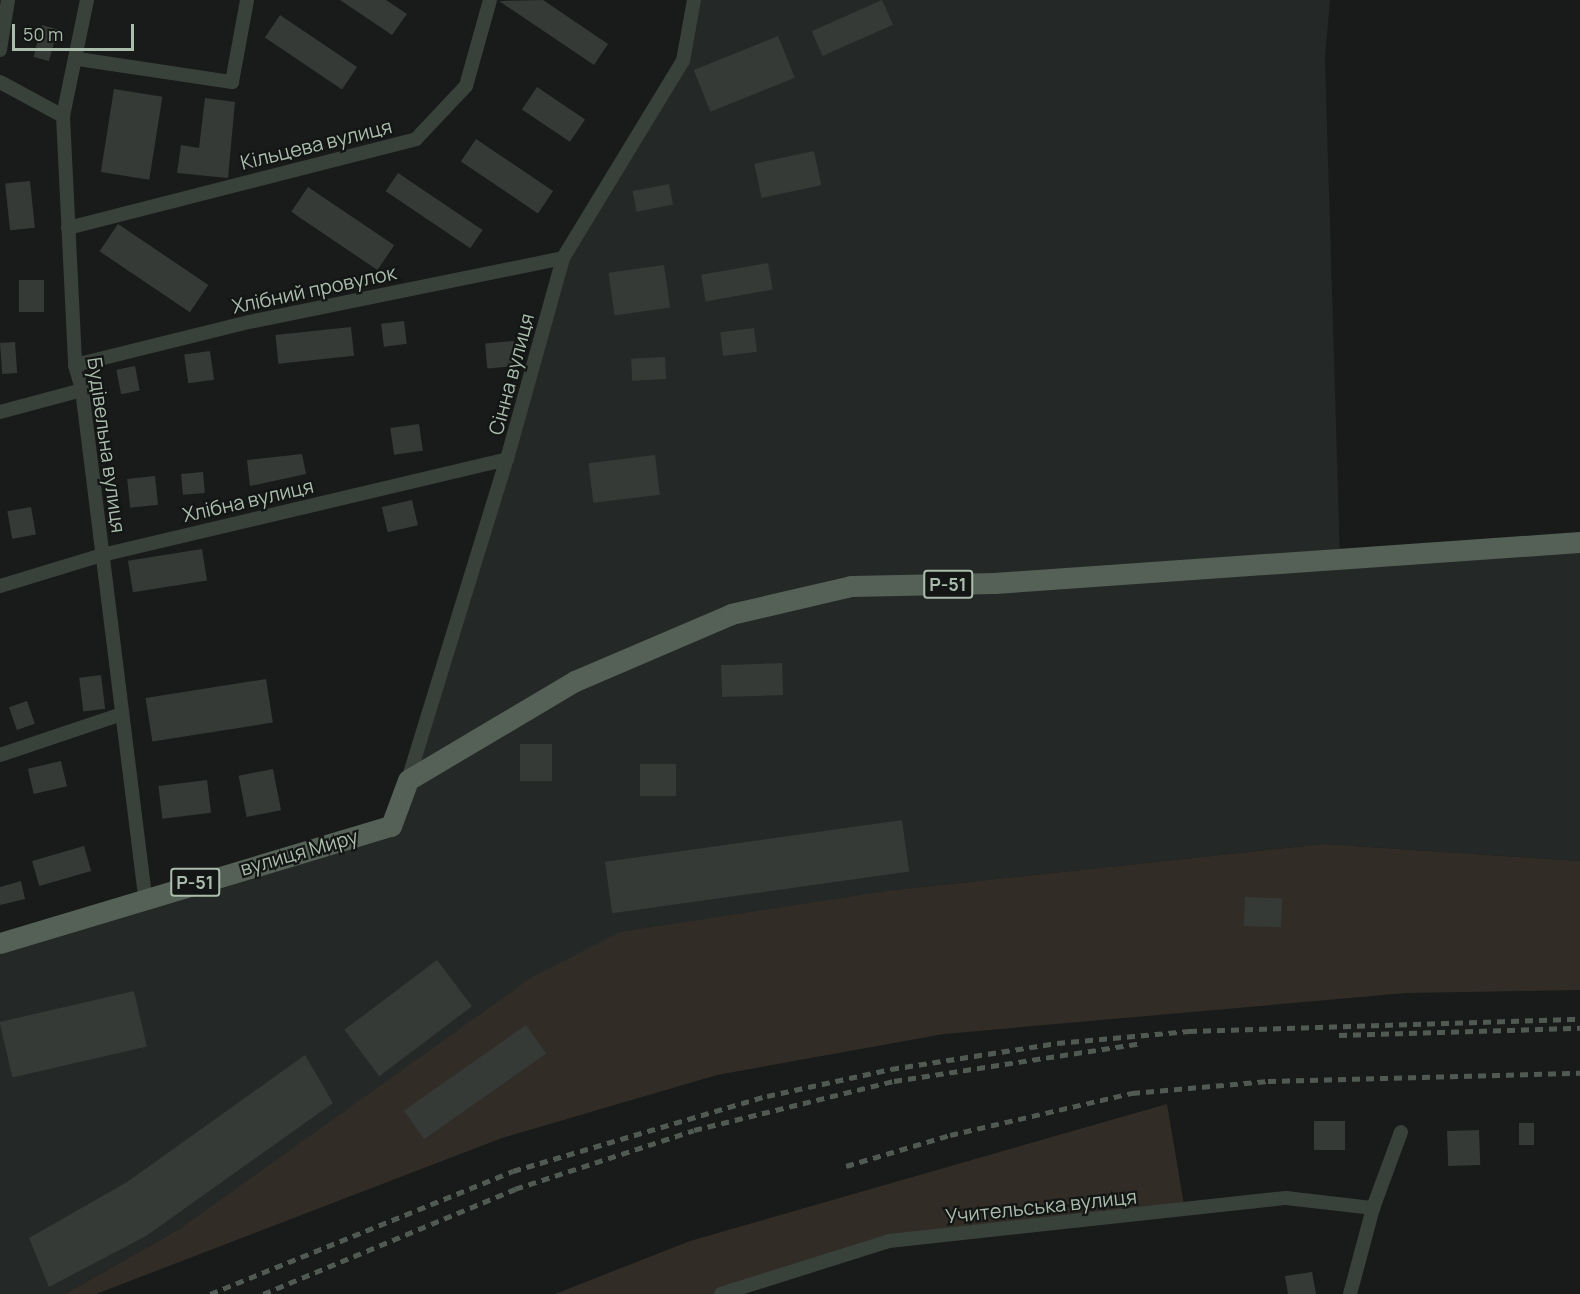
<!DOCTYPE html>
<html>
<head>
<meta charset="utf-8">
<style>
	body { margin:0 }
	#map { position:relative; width:1580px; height:1294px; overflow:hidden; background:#181b1a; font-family:Manrope,sans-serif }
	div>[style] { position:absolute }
	.built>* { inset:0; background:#242826 }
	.green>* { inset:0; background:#312c26 }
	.building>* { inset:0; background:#353a37; transform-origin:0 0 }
	.minor>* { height:14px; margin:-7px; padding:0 7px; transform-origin:7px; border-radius:7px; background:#39413b }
	.primary>* { height:21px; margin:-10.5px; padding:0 10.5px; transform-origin:10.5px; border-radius:10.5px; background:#556057 }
	.rail>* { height:4.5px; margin-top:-2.25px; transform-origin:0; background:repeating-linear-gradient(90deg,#505a52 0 8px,transparent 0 14px) }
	span { translate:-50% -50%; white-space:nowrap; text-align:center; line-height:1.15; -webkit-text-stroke:4.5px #131615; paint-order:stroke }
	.shield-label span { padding:2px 4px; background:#131615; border:2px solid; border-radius:4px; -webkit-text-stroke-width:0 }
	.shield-label { font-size:18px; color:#aabcac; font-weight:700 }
	.street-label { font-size:20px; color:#aabcac }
	.scale { position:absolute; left:12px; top:24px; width:122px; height:27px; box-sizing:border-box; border:3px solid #aabcac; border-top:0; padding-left:8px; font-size:18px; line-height:21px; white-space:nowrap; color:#aabcac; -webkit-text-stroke:4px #131615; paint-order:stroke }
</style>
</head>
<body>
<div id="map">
	<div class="built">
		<div style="clip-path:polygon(694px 0,1330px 0,1325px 58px,1340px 559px,1580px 542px,1580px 861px,1324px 844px,894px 890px,181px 1228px,65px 1294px,0 1294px,0 943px,391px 825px,563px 258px,683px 61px)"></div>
	</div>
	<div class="green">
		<div style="clip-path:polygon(1324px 844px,1580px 861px,1580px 990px,1406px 993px,944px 1034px,717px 1075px,502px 1138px,96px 1294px,65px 1294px,181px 1228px,532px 977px,620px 932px,894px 890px)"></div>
		<div style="clip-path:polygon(1167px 1104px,1185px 1211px,889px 1241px,721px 1294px,555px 1294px,690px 1241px)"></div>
	</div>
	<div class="building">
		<div style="clip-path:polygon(340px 0,386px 0,407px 14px,392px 35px)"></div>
		<div style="clip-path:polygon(543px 0,608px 44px,594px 65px,499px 1px)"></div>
		<div style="left:882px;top:0;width:27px;height:77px;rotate:66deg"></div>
		<div style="left:280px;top:15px;width:93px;height:27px;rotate:34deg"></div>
		<div style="left:42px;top:25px;width:16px;height:33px;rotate:15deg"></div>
		<div style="left:778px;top:36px;width:45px;height:91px;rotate:68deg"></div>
		<div style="left:537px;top:87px;width:58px;height:27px;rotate:34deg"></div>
		<div style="left:114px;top:89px;width:49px;height:84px;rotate:9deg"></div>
		<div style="clip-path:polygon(205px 98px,235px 102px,228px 178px,177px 173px,181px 145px,199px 148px)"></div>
		<div style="left:476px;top:139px;width:93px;height:27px;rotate:34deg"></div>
		<div style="left:814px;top:151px;width:35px;height:61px;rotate:78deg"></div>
		<div style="left:398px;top:173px;width:102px;height:22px;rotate:34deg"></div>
		<div style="left:30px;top:181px;width:47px;height:25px;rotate:84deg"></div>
		<div style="left:669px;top:184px;width:21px;height:37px;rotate:79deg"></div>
		<div style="left:308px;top:187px;width:104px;height:30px;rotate:34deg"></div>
		<div style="left:118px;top:224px;width:109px;height:33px;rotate:34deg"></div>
		<div style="left:768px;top:263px;width:27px;height:68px;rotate:80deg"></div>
		<div style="left:664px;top:265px;width:43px;height:56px;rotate:82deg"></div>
		<div style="left:19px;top:280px;width:25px;height:32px"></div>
		<div style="left:404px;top:321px;width:23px;height:23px;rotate:83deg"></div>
		<div style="left:351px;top:327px;width:29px;height:76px;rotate:84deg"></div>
		<div style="left:754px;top:328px;width:24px;height:34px;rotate:83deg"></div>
		<div style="left:514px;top:341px;width:25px;height:29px;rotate:85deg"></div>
		<div style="left:15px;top:342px;width:31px;height:15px;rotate:86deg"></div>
		<div style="left:210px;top:351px;width:29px;height:26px;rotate:82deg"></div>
		<div style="left:665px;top:357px;width:22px;height:34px;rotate:87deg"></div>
		<div style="left:135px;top:366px;width:25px;height:19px;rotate:79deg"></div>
		<div style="left:419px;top:424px;width:27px;height:29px;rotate:82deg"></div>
		<div style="clip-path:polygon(302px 454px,306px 474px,250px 486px,247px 460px)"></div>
		<div style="left:655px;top:455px;width:40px;height:67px;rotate:83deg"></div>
		<div style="left:203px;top:472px;width:21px;height:22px;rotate:85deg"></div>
		<div style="left:155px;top:476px;width:29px;height:28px;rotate:84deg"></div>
		<div style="left:412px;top:500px;width:26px;height:31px;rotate:77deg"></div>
		<div style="left:31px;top:507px;width:28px;height:24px;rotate:80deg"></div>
		<div style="left:202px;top:549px;width:32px;height:75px;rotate:81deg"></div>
		<div style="left:782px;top:663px;width:32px;height:61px;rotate:88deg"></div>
		<div style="left:101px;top:675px;width:34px;height:22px;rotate:83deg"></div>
		<div style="left:266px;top:679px;width:44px;height:122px;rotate:81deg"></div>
		<div style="left:27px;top:701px;width:24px;height:19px;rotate:71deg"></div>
		<div style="left:520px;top:744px;width:32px;height:37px"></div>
		<div style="left:61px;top:761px;width:26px;height:34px;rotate:77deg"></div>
		<div style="left:640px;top:764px;width:36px;height:32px"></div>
		<div style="left:273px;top:769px;width:42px;height:35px;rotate:79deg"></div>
		<div style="left:207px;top:780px;width:33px;height:49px;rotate:83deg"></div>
		<div style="left:902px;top:820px;width:52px;height:300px;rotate:82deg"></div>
		<div style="left:84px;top:846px;width:26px;height:54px;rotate:74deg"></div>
		<div style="clip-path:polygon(21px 881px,25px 899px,0 905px,0 887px)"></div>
		<div style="left:1245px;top:897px;width:37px;height:29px;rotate:2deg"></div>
		<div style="left:437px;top:960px;width:58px;height:116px;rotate:53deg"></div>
		<div style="left:134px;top:991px;width:57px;height:138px;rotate:77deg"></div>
		<div style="left:526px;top:1025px;width:35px;height:149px;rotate:55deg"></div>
		<div style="clip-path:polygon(305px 1055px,333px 1103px,146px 1236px,49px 1287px,29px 1238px,127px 1182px)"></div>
		<div style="left:1314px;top:1121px;width:31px;height:29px"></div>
		<div style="left:1519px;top:1123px;width:15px;height:22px"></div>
		<div style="left:1479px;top:1130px;width:35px;height:32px;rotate:88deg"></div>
		<div style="clip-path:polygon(1312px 1272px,1316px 1294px,1288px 1294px,1285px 1276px)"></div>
	</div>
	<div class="minor">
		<div style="left:87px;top:0;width:118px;rotate:101.7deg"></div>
		<div style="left:63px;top:116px;width:249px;rotate:87.2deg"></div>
		<div style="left:75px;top:365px;width:26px;rotate:74deg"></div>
		<div style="left:82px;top:390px;width:510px;rotate:82.9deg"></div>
		<div style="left:0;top:50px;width:51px;rotate:-80.9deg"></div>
		<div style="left:78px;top:59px;width:156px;rotate:8.5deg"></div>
		<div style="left:232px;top:82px;width:83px;rotate:-79.6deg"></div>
		<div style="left:0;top:82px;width:72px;rotate:28.4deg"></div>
		<div style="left:68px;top:228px;width:359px;rotate:-14.3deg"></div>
		<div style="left:416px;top:139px;width:73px;rotate:-46.7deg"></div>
		<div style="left:466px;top:86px;width:89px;rotate:-74.4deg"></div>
		<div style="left:75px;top:365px;width:179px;rotate:-13.9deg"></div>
		<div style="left:249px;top:322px;width:320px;rotate:-11.5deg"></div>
		<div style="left:0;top:412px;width:85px;rotate:-15deg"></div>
		<div style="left:0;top:586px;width:107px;rotate:-16.9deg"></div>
		<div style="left:102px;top:555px;width:416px;rotate:-13.3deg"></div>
		<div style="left:0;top:755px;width:129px;rotate:-18.6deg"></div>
		<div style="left:408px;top:780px;width:336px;rotate:-72.9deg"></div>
		<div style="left:507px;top:459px;width:209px;rotate:-74.4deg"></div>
		<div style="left:563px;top:258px;width:231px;rotate:-58.7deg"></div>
		<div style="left:683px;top:61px;width:62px;rotate:-79.8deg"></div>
		<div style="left:721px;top:1294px;width:176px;rotate:-17.5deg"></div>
		<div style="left:889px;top:1241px;width:399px;rotate:-6.2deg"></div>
		<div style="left:1286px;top:1198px;width:88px;rotate:6.6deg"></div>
		<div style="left:1350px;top:1294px;width:89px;rotate:-75deg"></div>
		<div style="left:1373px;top:1208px;width:81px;rotate:-69.8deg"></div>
	</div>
	<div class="primary">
		<div style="left:0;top:943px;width:408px;rotate:-16.7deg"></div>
		<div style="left:391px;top:826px;width:49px;rotate:-69.7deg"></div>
		<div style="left:408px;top:780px;width:194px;rotate:-30.7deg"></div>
		<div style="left:575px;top:681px;width:170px;rotate:-23.2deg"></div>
		<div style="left:731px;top:614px;width:123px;rotate:-13.1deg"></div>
		<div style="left:851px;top:586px;width:143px;rotate:-1.2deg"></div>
		<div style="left:994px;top:583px;width:587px;rotate:-4deg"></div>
	</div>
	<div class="rail">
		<div style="left:1339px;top:1035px;width:241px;rotate:-1.7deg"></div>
		<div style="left:846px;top:1166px;width:109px;rotate:-16.6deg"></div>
		<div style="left:950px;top:1135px;width:187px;rotate:-13deg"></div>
		<div style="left:1132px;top:1093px;width:137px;rotate:-5deg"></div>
		<div style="left:1268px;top:1081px;width:312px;rotate:-1.5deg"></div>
		<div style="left:210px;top:1294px;width:327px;rotate:-22.1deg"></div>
		<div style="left:513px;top:1171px;width:265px;rotate:-16.5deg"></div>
		<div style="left:767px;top:1096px;width:127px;rotate:-12.3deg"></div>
		<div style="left:891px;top:1069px;width:168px;rotate:-8.9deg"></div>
		<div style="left:1057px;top:1043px;width:133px;rotate:-5.2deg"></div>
		<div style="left:1189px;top:1031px;width:391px;rotate:-1.8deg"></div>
		<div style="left:263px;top:1294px;width:273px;rotate:-22.6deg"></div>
		<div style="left:515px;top:1189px;width:188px;rotate:-18.2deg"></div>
		<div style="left:694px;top:1130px;width:206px;rotate:-13.8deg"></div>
		<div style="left:894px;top:1081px;width:250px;rotate:-8.7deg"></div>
	</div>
	<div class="shield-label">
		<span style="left:948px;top:584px">Р-51</span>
		<span style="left:195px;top:882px">Р-51</span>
	</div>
	<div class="street-label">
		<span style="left:316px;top:144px;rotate:-14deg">Кільцева вулиця</span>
		<span style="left:314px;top:289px;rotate:-12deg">Хлібний провулок</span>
		<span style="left:511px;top:374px;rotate:-75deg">Сінна вулиця</span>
		<span style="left:107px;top:445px;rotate:82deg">Будівельна вулиця</span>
		<span style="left:248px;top:500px;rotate:-13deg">Хлібна вулиця</span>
		<span style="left:299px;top:852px;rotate:-16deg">вулиця Миру</span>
		<span style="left:1041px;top:1206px;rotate:-6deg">Учительська вулиця</span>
	</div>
	<div class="scale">50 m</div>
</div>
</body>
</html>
